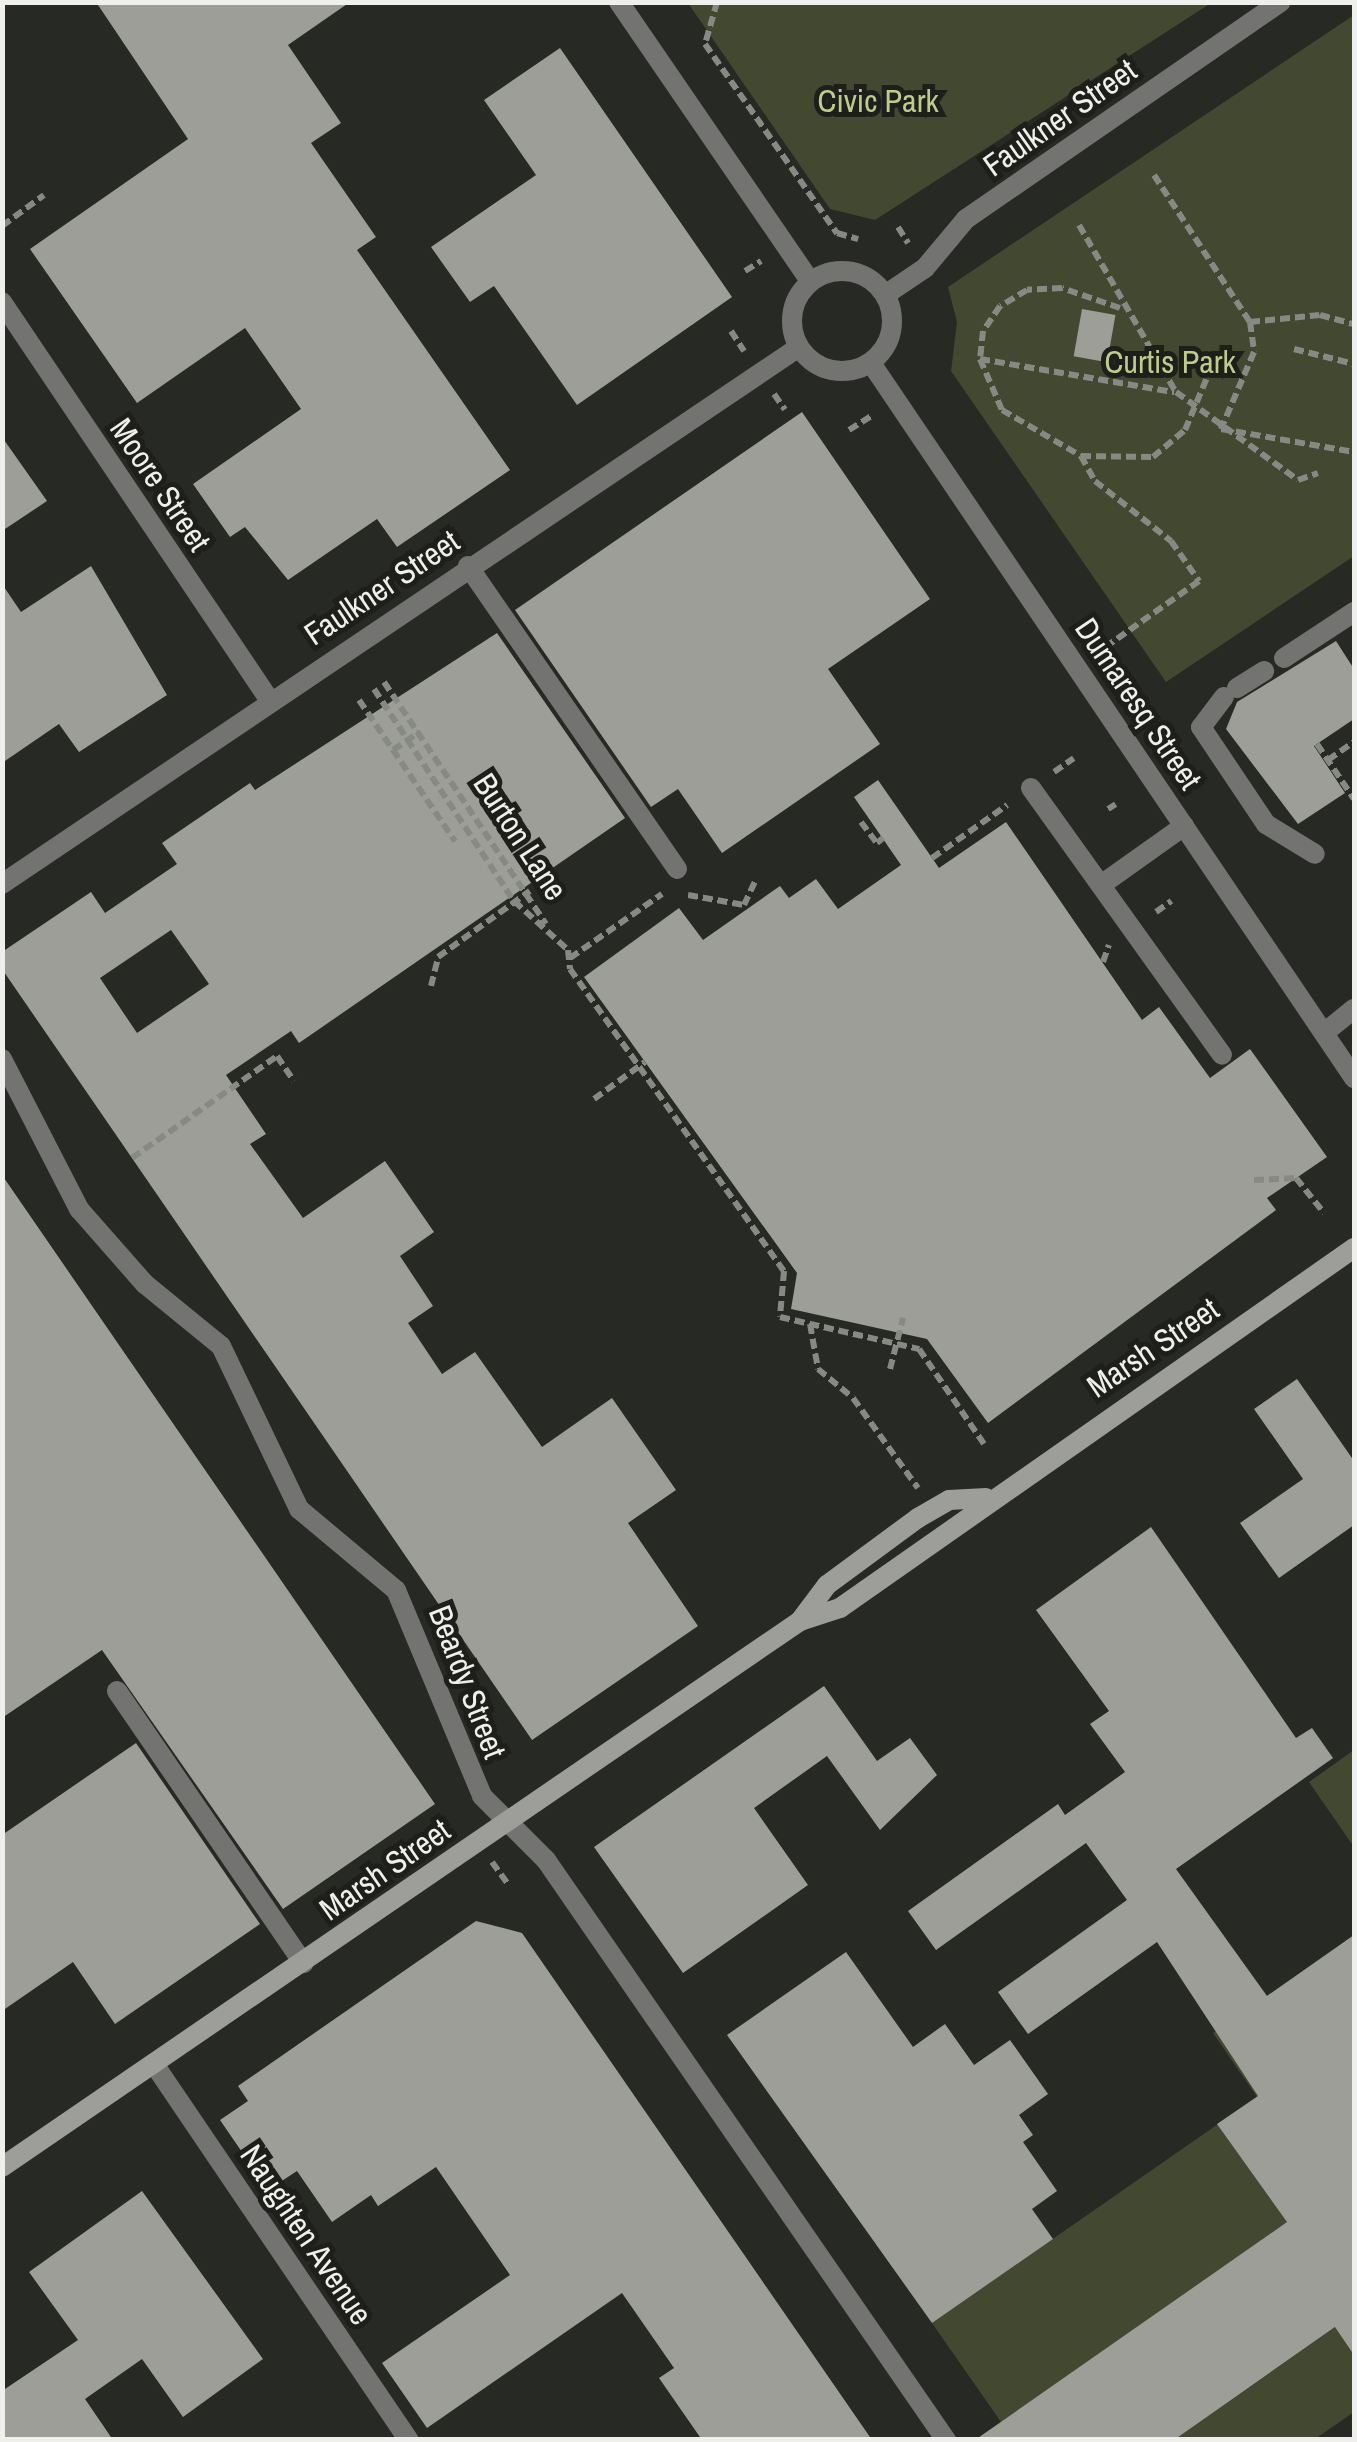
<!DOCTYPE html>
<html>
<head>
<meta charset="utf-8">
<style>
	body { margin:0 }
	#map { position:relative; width:1357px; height:2442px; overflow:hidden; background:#272924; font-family:"Archivo Narrow",sans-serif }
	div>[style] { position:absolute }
	.green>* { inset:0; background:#434930 }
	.building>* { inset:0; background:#9c9e97; transform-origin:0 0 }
	.path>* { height:6px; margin-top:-3px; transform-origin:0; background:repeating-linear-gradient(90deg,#878985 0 10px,transparent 0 15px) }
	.service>* { height:20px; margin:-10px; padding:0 10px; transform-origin:10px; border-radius:10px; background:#737371 }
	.minor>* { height:20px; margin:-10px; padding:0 10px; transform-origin:10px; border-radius:10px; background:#737371 }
	.minor>.ring { margin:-10px; padding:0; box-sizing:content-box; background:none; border:20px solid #737371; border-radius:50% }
	.secondary>* { height:20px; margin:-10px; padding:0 10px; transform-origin:10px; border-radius:10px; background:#9d9e9a }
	span { translate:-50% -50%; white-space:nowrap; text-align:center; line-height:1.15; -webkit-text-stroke:10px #1e1f1a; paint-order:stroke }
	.park-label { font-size:32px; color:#bdcb8c }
	.street-label { font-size:32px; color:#eff0ed }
	.frame { position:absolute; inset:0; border:5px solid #eff0ed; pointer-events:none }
</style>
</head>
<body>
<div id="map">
	<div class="green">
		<div style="clip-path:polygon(688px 3px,1211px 3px,875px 220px,830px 209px)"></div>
		<div style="clip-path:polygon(1354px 15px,1354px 556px,1166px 682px,951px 371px,957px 322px,948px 287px)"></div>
		<div style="clip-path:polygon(1354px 1750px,1354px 1847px,1309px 1782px)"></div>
		<div style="clip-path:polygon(1354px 1935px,1354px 2235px,1326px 2195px,1001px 2422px,932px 2323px,1257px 2097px,1213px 2033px)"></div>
		<div style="clip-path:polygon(1354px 2314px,1354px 2412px,1315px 2439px,1174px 2440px)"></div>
	</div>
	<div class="building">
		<div style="clip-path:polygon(96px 2px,350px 2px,288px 45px,341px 123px,311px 143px,376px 237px,357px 250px,510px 470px,397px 547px,377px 519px,288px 580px,245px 527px,230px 537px,193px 484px,301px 409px,245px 328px,137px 403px,30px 249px,188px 139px)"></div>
		<div style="clip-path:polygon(560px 48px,732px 297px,577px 405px,494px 286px,470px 302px,431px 247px,536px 175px,484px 100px)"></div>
		<div style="left:1082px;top:309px;width:34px;height:48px;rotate:10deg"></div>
		<div style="clip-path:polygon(802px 412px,930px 599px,828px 669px,880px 744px,722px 853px,678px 789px,651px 807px,515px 610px)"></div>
		<div style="clip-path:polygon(2px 437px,47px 501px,2px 531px)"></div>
		<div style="clip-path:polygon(91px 566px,167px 695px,79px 752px,59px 724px,2px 763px,2px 584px,21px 612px)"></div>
		<div style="clip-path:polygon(evenodd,497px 633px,625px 818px,299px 1043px,291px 1031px,226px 1075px,266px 1134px,250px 1144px,303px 1218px,385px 1161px,434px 1232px,400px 1256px,433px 1306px,408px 1323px,442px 1374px,475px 1352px,542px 1447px,612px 1398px,676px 1490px,628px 1523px,698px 1626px,532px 1740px,2px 969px,2px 952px,91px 892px,105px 913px,177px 864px,162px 843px,250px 783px,255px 790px,497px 633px,171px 930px,209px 984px,137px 1033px,100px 978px,171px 930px)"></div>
		<div style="clip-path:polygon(1336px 641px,1354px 669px,1354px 719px,1314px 746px,1345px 793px,1298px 824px,1226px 729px,1237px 702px)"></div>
		<div style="clip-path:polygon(878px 780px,939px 868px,1006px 822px,1142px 1020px,1159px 1007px,1210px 1078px,1250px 1049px,1327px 1157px,1267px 1198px,1276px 1210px,988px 1423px,927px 1339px,791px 1309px,797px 1273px,584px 977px,679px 908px,703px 940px,780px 886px,789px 898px,816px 879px,838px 909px,901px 865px,854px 797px)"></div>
		<div style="clip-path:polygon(2px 1175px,435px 1804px,283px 1909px,102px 1650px,2px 1718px)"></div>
		<div style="clip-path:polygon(1297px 1379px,1354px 1461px,1354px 1525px,1279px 1578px,1240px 1523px,1303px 1479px,1254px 1409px)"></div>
		<div style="clip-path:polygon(1151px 1527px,1296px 1738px,1312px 1728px,1333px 1758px,1176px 1869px,1267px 1996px,1354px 1935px,1354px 2355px,1335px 2327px,1174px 2440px,975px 2440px,1287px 2222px,1217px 2124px,1258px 2096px,1157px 1942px,1028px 2034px,998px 1992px,1127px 1900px,1086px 1843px,936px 1950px,908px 1911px,1058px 1804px,1065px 1815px,1125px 1772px,1090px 1724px,1109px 1711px,1036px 1610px)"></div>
		<div style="clip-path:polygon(824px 1686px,877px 1761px,910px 1738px,937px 1775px,880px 1830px,827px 1756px,754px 1808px,808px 1885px,683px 1973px,594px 1847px)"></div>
		<div style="clip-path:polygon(136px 1743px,260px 1924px,115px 2024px,73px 1962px,2px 2011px,2px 1835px)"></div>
		<div style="clip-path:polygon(476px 1921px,522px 1933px,872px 2440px,702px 2440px,659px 2378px,674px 2368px,622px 2293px,427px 2428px,382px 2363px,510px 2275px,436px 2167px,378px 2206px,371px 2195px,332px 2222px,297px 2171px,268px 2190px,220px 2120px,248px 2101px,238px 2086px)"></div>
		<div style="clip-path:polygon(846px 1952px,913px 2047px,945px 2024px,974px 2065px,1010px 2040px,1048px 2094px,1019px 2115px,1033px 2135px,1023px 2142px,1057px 2191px,1032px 2209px,1053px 2239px,932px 2323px,727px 2035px)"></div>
		<div style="clip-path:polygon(142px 2191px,263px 2359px,183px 2417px,142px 2359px,85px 2399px,113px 2440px,2px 2440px,2px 2391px,78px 2340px,29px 2272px)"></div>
	</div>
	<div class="path">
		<div style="left:717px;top:2px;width:44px;rotate:105.9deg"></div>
		<div style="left:705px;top:44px;width:231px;rotate:55.1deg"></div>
		<div style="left:837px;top:233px;width:22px;rotate:16deg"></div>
		<div style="left:1154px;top:175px;width:176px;rotate:56.9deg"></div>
		<div style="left:1250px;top:322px;width:30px;rotate:82deg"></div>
		<div style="left:1254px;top:352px;width:84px;rotate:113.2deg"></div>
		<div style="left:1221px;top:429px;width:135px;rotate:9.8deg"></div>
		<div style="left:1079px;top:225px;width:193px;rotate:59.9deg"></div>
		<div style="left:1176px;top:392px;width:150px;rotate:35.8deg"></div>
		<div style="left:1298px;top:480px;width:21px;rotate:-19deg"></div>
		<div style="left:2px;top:226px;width:52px;rotate:-36.4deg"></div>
		<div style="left:898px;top:227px;width:19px;rotate:58deg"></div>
		<div style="left:745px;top:271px;width:19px;rotate:-32deg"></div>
		<div style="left:1120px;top:308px;width:61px;rotate:-161deg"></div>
		<div style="left:1062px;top:288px;width:35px;rotate:177deg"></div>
		<div style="left:1027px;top:290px;width:31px;rotate:149deg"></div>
		<div style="left:1000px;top:306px;width:30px;rotate:124deg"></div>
		<div style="left:983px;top:331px;width:28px;rotate:96deg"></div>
		<div style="left:980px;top:359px;width:56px;rotate:66.7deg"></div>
		<div style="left:1002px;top:410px;width:91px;rotate:30.2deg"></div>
		<div style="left:1081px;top:456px;width:72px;rotate:0.8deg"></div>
		<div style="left:1153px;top:457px;width:42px;rotate:-40.2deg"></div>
		<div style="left:1185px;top:430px;width:82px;rotate:-67.2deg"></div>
		<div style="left:1250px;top:322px;width:70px;rotate:-5.7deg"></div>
		<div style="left:1320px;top:315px;width:35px;rotate:15deg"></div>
		<div style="left:731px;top:331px;width:24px;rotate:57deg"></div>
		<div style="left:1294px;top:349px;width:62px;rotate:14deg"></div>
		<div style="left:980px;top:359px;width:197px;rotate:9.7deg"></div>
		<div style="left:774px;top:394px;width:19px;rotate:55deg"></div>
		<div style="left:849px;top:430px;width:28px;rotate:-32deg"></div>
		<div style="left:1081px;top:456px;width:29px;rotate:61deg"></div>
		<div style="left:1095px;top:481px;width:97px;rotate:38.3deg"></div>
		<div style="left:1171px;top:541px;width:49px;rotate:55deg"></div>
		<div style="left:1199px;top:581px;width:108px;rotate:144.8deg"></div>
		<div style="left:384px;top:682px;width:291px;rotate:56.2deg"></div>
		<div style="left:374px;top:689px;width:254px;rotate:56.6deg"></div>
		<div style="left:514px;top:901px;width:73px;rotate:42.2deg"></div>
		<div style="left:568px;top:950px;width:19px;rotate:84deg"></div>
		<div style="left:570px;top:969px;width:370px;rotate:54.7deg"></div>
		<div style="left:784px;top:1271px;width:46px;rotate:95deg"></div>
		<div style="left:780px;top:1317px;width:143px;rotate:13deg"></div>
		<div style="left:919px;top:1349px;width:115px;rotate:55.6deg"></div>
		<div style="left:359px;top:700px;width:171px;rotate:55.8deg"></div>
		<div style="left:1317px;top:744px;width:66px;rotate:56.1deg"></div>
		<div style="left:393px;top:750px;width:32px;rotate:-34deg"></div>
		<div style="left:1328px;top:760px;width:32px;rotate:-35deg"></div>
		<div style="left:1054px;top:772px;width:24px;rotate:-35deg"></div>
		<div style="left:1108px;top:809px;width:9px;rotate:-32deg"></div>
		<div style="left:861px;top:822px;width:26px;rotate:53deg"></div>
		<div style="left:877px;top:843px;width:8px;rotate:-40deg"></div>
		<div style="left:932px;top:858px;width:92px;rotate:-35.2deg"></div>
		<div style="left:688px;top:895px;width:57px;rotate:10.1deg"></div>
		<div style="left:744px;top:905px;width:29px;rotate:-65deg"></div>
		<div style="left:1156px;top:912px;width:19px;rotate:-36deg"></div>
		<div style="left:570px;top:958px;width:112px;rotate:-34.8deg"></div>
		<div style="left:1103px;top:962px;width:18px;rotate:-71deg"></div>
		<div style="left:431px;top:986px;width:30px;rotate:-76deg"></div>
		<div style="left:438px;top:957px;width:113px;rotate:-35.7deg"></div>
		<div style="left:594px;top:1099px;width:63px;rotate:-36deg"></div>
		<div style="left:132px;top:1158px;width:177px;rotate:-35.1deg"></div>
		<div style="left:277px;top:1056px;width:30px;rotate:56deg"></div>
		<div style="left:1254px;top:1180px;width:42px;rotate:-2.7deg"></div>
		<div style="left:1296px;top:1178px;width:45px;rotate:51.3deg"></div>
		<div style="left:810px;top:1324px;width:46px;rotate:79.9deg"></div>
		<div style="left:818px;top:1369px;width:45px;rotate:39.6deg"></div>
		<div style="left:853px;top:1398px;width:111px;rotate:54.2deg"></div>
		<div style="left:890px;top:1369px;width:53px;rotate:-75.7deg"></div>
		<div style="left:492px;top:1862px;width:29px;rotate:54deg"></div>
	</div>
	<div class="service">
		<div style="left:468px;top:566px;width:368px;rotate:55.4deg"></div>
		<div style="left:1284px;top:658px;width:84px;rotate:-33.3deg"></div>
		<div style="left:1237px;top:688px;width:32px;rotate:-32deg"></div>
		<div style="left:1224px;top:697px;width:38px;rotate:127deg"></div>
		<div style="left:1201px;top:727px;width:117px;rotate:56.2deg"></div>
		<div style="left:1266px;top:824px;width:57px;rotate:31.5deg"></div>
		<div style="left:1031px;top:788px;width:328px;rotate:54.4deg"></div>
		<div style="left:1101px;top:885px;width:102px;rotate:-35.4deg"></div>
		<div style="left:1324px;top:1033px;width:38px;rotate:-39deg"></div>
		<div style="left:117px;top:1691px;width:330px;rotate:55.6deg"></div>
	</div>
	<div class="minor">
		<div style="left:619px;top:2px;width:338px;rotate:55.6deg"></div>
		<div class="ring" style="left:792px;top:271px;width:80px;height:80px"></div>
		<div style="left:885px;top:295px;width:48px;rotate:-34deg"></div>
		<div style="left:925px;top:268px;width:64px;rotate:-50.1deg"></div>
		<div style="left:966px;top:219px;width:382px;rotate:-34.6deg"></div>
		<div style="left:2px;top:302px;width:479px;rotate:56.1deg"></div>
		<div style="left:871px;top:363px;width:863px;rotate:55.96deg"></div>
		<div style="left:2px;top:884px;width:961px;rotate:-33.97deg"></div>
		<div style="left:2px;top:1059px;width:169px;rotate:62.8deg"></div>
		<div style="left:79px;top:1209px;width:100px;rotate:48.7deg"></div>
		<div style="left:145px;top:1284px;width:98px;rotate:39.2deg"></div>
		<div style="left:221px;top:1346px;width:181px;rotate:64.4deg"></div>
		<div style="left:299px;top:1509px;width:126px;rotate:39.9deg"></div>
		<div style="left:396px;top:1590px;width:223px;rotate:67.3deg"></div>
		<div style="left:482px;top:1796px;width:91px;rotate:45deg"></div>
		<div style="left:546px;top:1860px;width:705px;rotate:55.41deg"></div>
		<div style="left:154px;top:2064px;width:454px;rotate:55.9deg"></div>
	</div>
	<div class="secondary">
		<div style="left:800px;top:1621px;width:45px;rotate:-53.1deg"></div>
		<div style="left:827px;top:1585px;width:113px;rotate:-36.4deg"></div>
		<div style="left:918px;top:1518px;width:36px;rotate:-30deg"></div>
		<div style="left:949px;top:1500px;width:37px;rotate:-3deg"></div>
		<div style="left:2px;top:2167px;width:967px;rotate:-34.38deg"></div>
		<div style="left:800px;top:1621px;width:42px;rotate:-18deg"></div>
		<div style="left:840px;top:1608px;width:628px;rotate:-35.01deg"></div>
	</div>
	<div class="park-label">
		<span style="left:878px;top:101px">Civic Park</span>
		<span style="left:1170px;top:362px">Curtis Park</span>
	</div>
	<div class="street-label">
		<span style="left:1060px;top:118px;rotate:-35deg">Faulkner Street</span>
		<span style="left:160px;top:485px;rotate:56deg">Moore Street</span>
		<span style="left:382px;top:588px;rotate:-34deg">Faulkner Street</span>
		<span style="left:1138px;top:704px;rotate:56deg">Dumaresq Street</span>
		<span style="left:520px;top:837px;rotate:57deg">Burton Lane</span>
		<span style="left:1153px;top:1348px;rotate:-34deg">Marsh Street</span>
		<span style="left:467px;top:1682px;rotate:69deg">Beardy Street</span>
		<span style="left:385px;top:1870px;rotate:-35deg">Marsh Street</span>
		<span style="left:306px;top:2235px;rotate:56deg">Naughten Avenue</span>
	</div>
	<div class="frame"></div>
</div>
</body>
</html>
